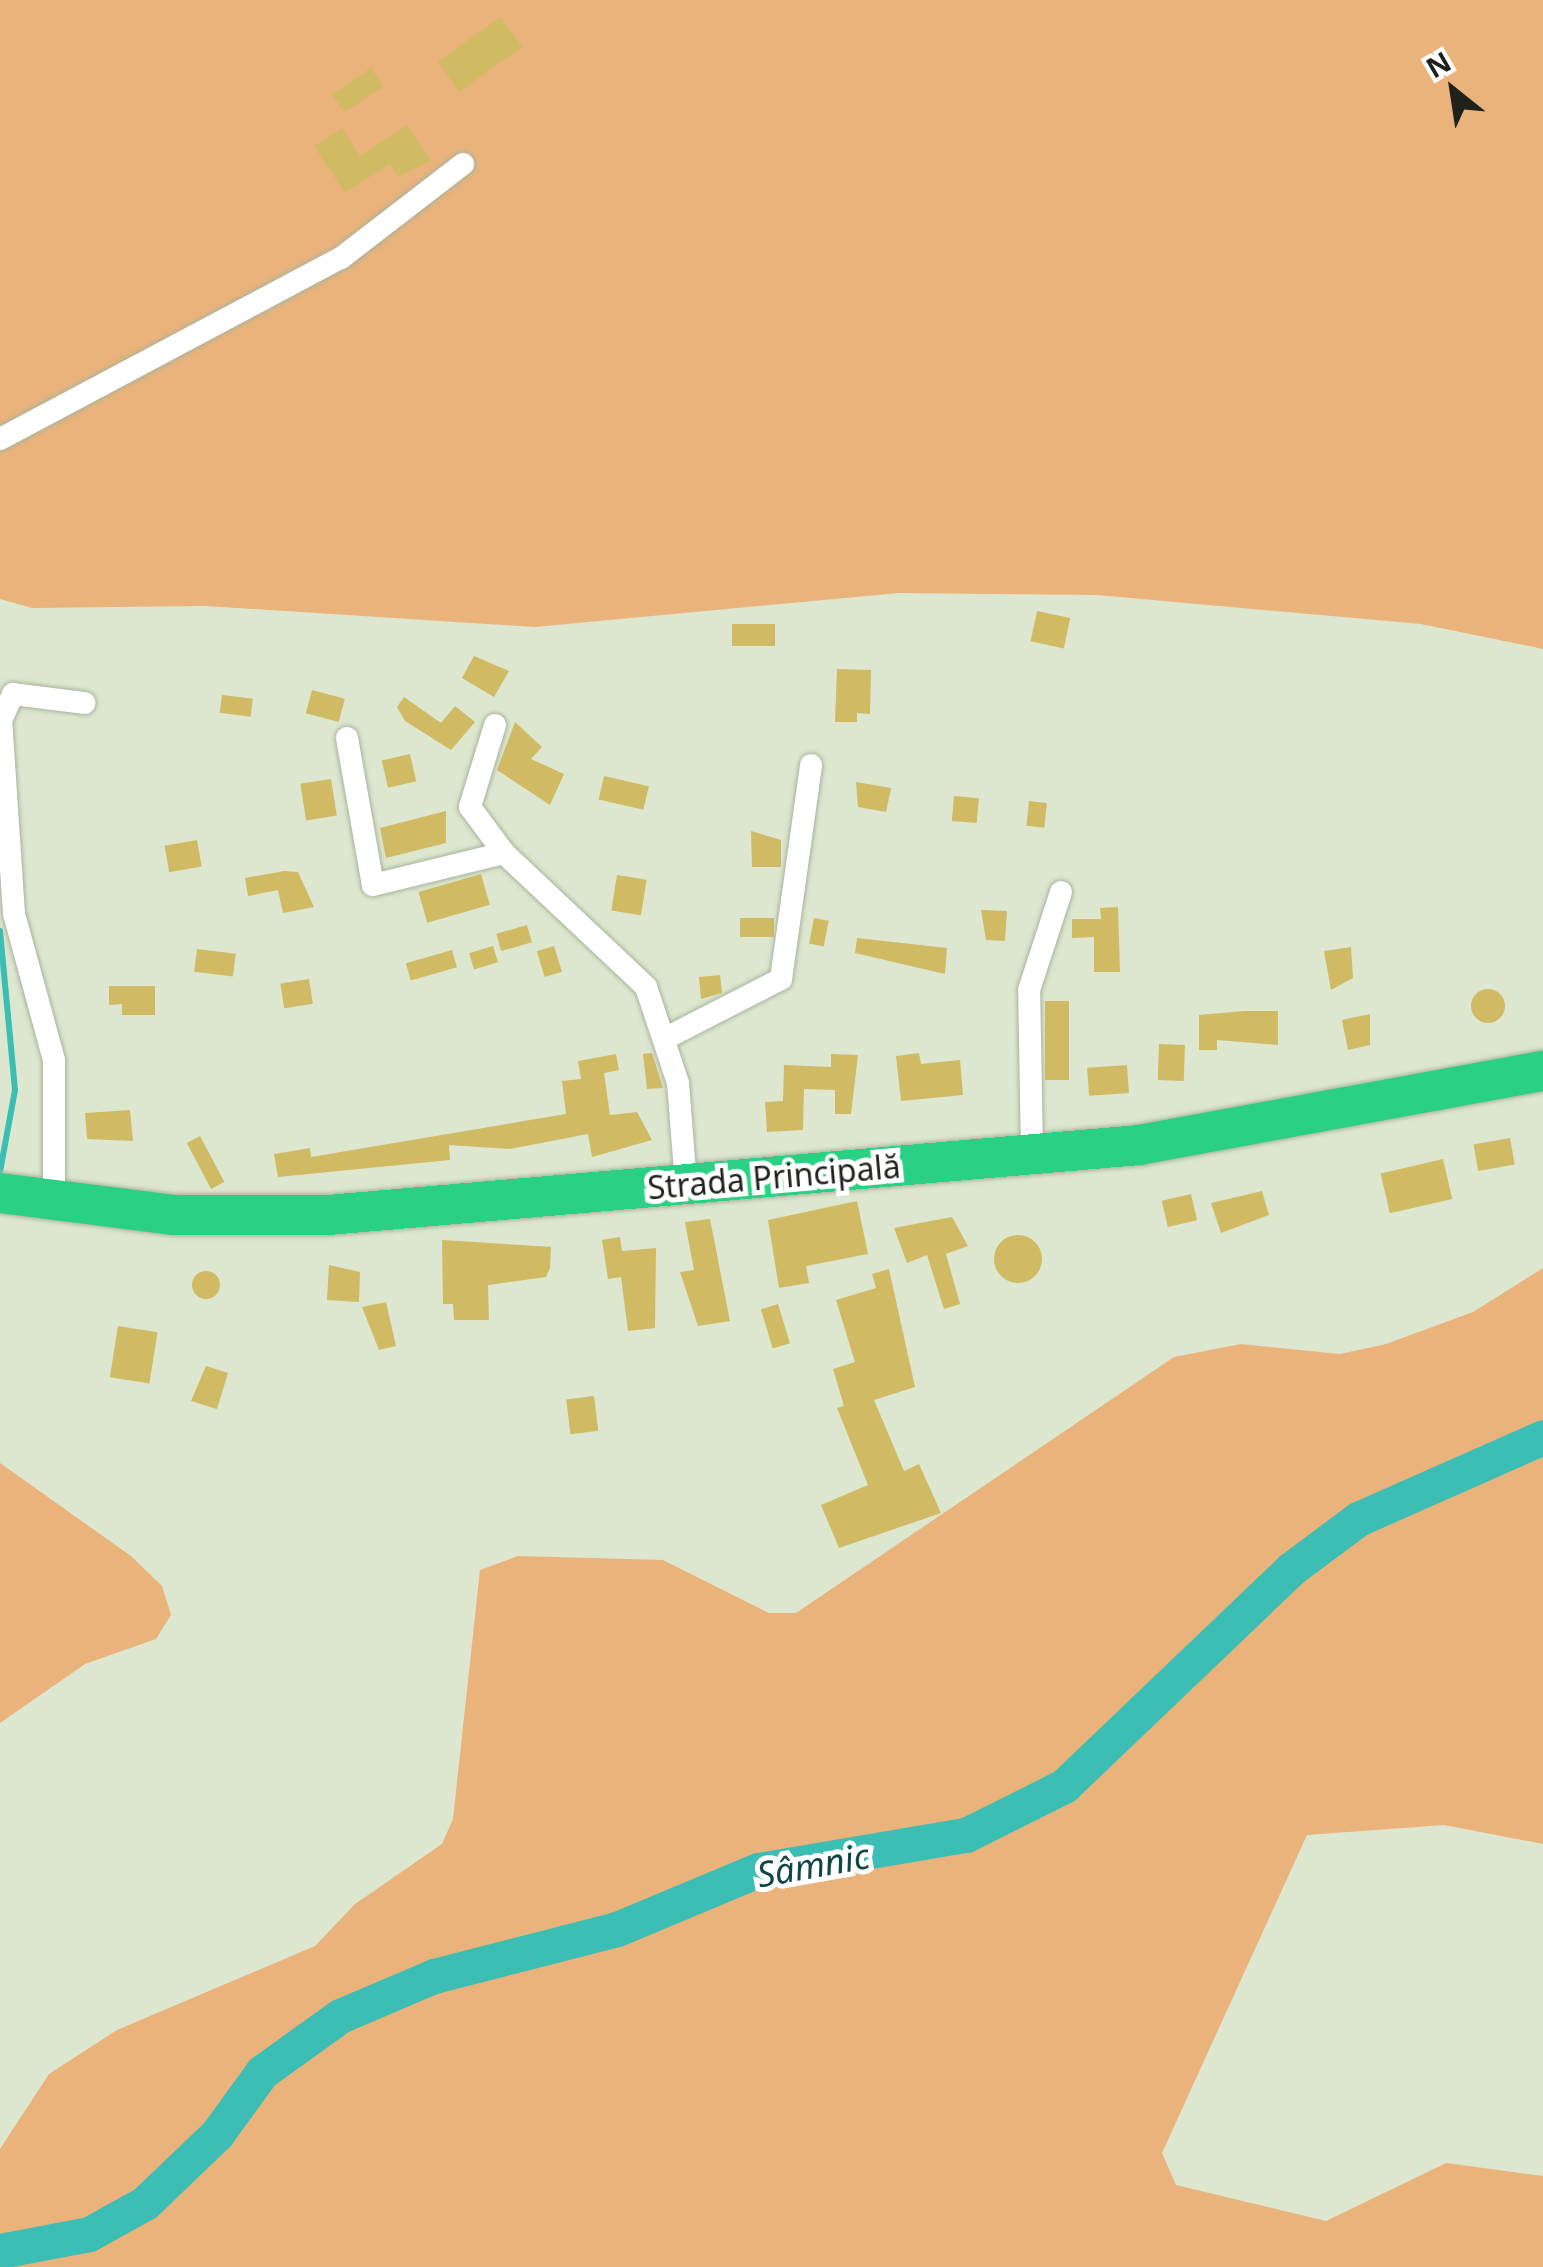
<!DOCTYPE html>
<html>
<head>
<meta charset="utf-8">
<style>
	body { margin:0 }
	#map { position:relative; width:1543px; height:2267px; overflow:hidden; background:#dde7cf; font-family:"Noto Sans",sans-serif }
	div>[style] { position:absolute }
	.green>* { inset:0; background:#eab37c }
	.stream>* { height:6px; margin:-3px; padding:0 3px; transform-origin:3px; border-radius:3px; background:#3dbeb4 }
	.river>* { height:35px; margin:-17.5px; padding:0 17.5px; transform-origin:17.5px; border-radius:17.5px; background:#3dbeb4 }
	.building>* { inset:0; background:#d0ba63; transform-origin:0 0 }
	.round { border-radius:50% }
	.roads { filter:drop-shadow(0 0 2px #a9b39d) drop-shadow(0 0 2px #a9b39d) }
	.street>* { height:22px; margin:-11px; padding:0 11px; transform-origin:11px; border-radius:11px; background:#fff }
	.highway>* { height:40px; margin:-20px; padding:0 20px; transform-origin:20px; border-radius:20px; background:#2ad083 }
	span { translate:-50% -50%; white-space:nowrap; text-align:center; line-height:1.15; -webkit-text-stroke:10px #fff; paint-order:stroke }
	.street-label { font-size:32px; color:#1f221a }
	.water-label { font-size:35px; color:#0f4743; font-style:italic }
	.north { position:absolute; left:1403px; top:40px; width:100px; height:100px; -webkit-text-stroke:8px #fff; paint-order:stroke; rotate:330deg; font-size:28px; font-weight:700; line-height:40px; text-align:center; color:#1f221a }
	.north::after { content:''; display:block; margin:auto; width:35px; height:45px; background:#1f221a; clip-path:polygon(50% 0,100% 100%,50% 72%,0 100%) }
</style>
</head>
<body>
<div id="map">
	<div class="green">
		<div style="clip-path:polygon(0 0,1543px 0,1543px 649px,1421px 624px,1097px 595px,899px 593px,535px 627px,205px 606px,32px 608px,0 599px)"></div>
		<div style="clip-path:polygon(1543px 1268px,1543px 1844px,1444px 1825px,1307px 1835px,1162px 2153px,1176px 2185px,1326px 2221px,1446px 2163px,1543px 2176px,1543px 2267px,0 2267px,0 2149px,49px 2074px,117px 2030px,315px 1946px,355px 1904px,442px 1844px,453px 1819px,480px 1570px,518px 1556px,663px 1560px,769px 1613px,796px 1613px,1174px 1357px,1241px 1344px,1340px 1354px,1386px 1344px,1473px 1312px)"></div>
		<div style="clip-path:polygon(0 1463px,131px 1556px,162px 1586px,171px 1615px,156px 1639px,85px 1664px,0 1723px)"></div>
	</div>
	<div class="stream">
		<div style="left:0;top:931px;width:160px;rotate:84.6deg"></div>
		<div style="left:15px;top:1090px;width:83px;rotate:100.4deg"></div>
	</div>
	<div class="river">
		<div style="left:0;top:2251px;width:91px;rotate:-10.8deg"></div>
		<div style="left:89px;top:2234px;width:64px;rotate:-29deg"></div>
		<div style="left:145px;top:2203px;width:100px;rotate:-43.8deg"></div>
		<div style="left:217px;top:2134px;width:77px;rotate:-54deg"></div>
		<div style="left:262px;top:2072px;width:96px;rotate:-35.7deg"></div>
		<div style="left:340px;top:2016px;width:102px;rotate:-23.1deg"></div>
		<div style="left:434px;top:1976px;width:189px;rotate:-14.4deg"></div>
		<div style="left:617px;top:1929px;width:153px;rotate:-22.7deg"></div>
		<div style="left:758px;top:1870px;width:211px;rotate:-9.6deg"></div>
		<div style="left:966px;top:1835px;width:110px;rotate:-26.6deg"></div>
		<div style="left:1064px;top:1786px;width:314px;rotate:-43.7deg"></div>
		<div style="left:1291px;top:1569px;width:84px;rotate:-36.7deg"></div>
		<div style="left:1358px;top:1519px;width:202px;rotate:-23.9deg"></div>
	</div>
	<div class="building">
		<div style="left:501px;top:17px;width:37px;height:77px;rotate:55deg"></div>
		<div style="left:371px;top:68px;width:22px;height:47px;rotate:56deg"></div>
		<div style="clip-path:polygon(407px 125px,431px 161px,398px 177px,390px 164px,345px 193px,314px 146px,342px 128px,360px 156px)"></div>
		<div style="left:1037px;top:611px;width:34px;height:31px;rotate:12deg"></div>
		<div style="left:732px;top:624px;width:43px;height:22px"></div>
		<div style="clip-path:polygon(474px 656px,509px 671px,494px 697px,462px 678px)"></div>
		<div style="clip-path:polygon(837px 669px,871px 670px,870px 714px,857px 713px,857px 722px,835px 722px)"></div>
		<div style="left:312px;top:690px;width:34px;height:24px;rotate:15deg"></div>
		<div style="left:222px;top:695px;width:31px;height:18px;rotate:7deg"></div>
		<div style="clip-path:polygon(404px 697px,441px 723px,455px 706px,475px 722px,451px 750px,405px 721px,397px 707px)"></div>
		<div style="clip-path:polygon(515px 722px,542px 747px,531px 759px,564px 774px,550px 805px,497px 770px)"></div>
		<div style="left:410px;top:754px;width:28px;height:29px;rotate:77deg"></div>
		<div style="left:604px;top:776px;width:46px;height:24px;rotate:13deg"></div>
		<div style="left:331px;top:779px;width:37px;height:31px;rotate:81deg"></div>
		<div style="clip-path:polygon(856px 782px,891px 788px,886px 812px,858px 807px)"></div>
		<div style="left:954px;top:796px;width:25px;height:25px;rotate:5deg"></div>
		<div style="left:1029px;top:801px;width:18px;height:25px;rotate:6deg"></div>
		<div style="clip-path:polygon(446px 811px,446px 843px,386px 858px,380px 828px)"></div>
		<div style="clip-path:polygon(751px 831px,781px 840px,781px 867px,752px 867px)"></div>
		<div style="left:197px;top:840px;width:27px;height:33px;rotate:80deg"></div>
		<div style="clip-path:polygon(284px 871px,298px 872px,314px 907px,283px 913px,278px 890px,248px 896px,245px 878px)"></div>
		<div style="left:481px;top:874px;width:32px;height:65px;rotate:74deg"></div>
		<div style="left:617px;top:875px;width:30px;height:36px;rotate:9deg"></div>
		<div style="clip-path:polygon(1118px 907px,1120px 972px,1094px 972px,1094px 937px,1072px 938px,1072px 919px,1101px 919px,1100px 908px)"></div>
		<div style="clip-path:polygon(981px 910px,1007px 911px,1005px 941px,986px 940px)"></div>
		<div style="left:740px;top:918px;width:34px;height:19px"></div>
		<div style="left:814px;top:918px;width:15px;height:26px;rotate:11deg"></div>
		<div style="left:527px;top:925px;width:18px;height:32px;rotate:74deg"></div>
		<div style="clip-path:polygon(857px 938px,947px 948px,945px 974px,855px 953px)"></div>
		<div style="left:493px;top:946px;width:17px;height:25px;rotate:73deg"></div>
		<div style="left:554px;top:946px;width:27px;height:18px;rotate:73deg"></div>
		<div style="clip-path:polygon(1351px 947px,1353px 978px,1331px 990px,1324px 951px)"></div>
		<div style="left:197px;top:949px;width:39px;height:23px;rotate:7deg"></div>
		<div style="left:452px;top:950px;width:18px;height:48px;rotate:74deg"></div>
		<div style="clip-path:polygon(720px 975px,722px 993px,701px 999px,699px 977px)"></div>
		<div style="left:309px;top:979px;width:25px;height:29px;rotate:81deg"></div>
		<div style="clip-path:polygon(109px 986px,155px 986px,155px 1015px,122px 1015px,122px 1004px,109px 1005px)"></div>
		<div class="round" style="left:1471px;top:989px;width:34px;height:34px"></div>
		<div style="left:1045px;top:1001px;width:24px;height:79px"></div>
		<div style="clip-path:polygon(1244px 1011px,1278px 1011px,1278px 1045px,1217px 1040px,1217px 1050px,1199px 1050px,1199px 1015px)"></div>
		<div style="clip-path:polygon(1370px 1014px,1370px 1045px,1348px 1050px,1342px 1020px)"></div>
		<div style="left:1159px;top:1044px;width:26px;height:36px;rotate:2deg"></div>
		<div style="clip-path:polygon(652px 1053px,663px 1088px,647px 1089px,643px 1054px)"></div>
		<div style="clip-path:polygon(919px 1053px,921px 1064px,960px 1060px,963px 1095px,901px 1101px,896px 1056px)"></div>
		<div style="clip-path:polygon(616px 1054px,619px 1070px,604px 1073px,610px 1115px,637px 1112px,652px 1140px,592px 1157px,588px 1134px,510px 1149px,449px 1145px,450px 1160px,278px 1177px,274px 1154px,310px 1148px,311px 1157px,566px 1114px,562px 1081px,581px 1079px,578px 1061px)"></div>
		<div style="clip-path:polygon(831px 1054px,858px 1055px,851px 1114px,835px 1114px,835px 1090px,804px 1089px,803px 1130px,767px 1132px,765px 1102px,783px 1101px,784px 1065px,831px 1067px)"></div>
		<div style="left:1127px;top:1065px;width:28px;height:40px;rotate:86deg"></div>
		<div style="clip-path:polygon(130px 1110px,133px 1141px,87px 1139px,85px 1113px)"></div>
		<div style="left:200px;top:1136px;width:52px;height:15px;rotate:62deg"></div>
		<div style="left:1510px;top:1138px;width:27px;height:37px;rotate:80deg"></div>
		<div style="left:1443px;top:1159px;width:41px;height:64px;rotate:77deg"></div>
		<div style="clip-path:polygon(1262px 1191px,1269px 1215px,1221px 1233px,1211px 1203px)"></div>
		<div style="left:1191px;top:1194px;width:27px;height:30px;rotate:77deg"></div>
		<div style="clip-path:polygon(857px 1201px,868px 1254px,806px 1266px,809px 1283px,779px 1288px,768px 1220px)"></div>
		<div style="clip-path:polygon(952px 1217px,968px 1246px,946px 1254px,960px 1304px,944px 1309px,927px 1255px,907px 1263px,894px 1228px)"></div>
		<div style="clip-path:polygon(710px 1219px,730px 1321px,698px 1326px,680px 1272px,694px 1270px,685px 1222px)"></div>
		<div class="round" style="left:994px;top:1235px;width:48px;height:48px"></div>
		<div style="clip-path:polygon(620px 1237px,622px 1251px,656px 1248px,655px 1328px,628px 1331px,621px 1277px,608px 1279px,602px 1240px)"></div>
		<div style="clip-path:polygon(442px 1240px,551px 1247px,550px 1268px,546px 1277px,488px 1285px,489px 1320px,454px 1320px,453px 1304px,443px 1304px)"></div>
		<div style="clip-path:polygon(329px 1265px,360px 1272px,359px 1302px,327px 1300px)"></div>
		<div style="clip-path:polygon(889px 1269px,915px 1387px,874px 1400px,904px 1471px,919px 1464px,941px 1513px,839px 1548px,821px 1505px,868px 1485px,837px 1408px,844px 1406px,833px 1369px,855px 1362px,836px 1300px,876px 1288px,872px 1274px)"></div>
		<div class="round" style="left:192px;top:1271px;width:28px;height:28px"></div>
		<div style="clip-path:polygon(386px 1302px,396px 1346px,379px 1350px,362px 1307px)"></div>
		<div style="left:778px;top:1304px;width:41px;height:18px;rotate:73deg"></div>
		<div style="left:118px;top:1326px;width:40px;height:52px;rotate:9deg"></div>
		<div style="clip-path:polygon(206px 1366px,228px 1373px,217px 1409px,191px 1401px)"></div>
		<div style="left:594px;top:1396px;width:35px;height:28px;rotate:83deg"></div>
	</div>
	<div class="roads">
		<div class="street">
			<div style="left:0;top:439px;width:386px;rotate:-28deg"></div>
			<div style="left:341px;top:258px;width:154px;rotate:-37.6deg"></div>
			<div style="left:495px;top:725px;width:86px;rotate:107deg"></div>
			<div style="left:470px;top:807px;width:57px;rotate:53.5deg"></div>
			<div style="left:347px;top:738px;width:149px;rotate:80deg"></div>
			<div style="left:373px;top:885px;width:135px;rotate:-13.7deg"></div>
			<div style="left:504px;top:853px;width:195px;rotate:43.3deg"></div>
			<div style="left:646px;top:987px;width:101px;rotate:71.6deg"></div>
			<div style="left:678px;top:1083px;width:101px;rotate:85.5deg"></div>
			<div style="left:668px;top:1037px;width:127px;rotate:-27.2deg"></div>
			<div style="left:781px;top:979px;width:216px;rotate:-82deg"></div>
			<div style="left:1032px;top:1154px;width:164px;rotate:-91deg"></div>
			<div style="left:1029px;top:990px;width:103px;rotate:-71.9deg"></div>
			<div style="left:54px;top:1201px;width:141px;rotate:-90deg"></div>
			<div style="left:54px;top:1060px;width:151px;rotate:-105.3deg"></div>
			<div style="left:14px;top:914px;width:194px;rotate:-93.8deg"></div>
			<div style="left:1px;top:720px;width:29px;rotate:-65deg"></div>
			<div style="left:13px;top:694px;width:72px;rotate:7.2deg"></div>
		</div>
		<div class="highway">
			<div style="left:0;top:1193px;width:176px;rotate:7.2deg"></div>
			<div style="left:175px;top:1215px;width:153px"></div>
			<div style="left:328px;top:1215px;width:814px;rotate:-4.93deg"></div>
			<div style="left:1139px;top:1145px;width:411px;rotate:-10.4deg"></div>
		</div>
	</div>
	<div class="street-label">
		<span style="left:774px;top:1177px;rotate:-5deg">Strada Principală</span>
	</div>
	<div class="water-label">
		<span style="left:813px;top:1865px;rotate:-10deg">Sâmnic</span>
	</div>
	<div class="north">N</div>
</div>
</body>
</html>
